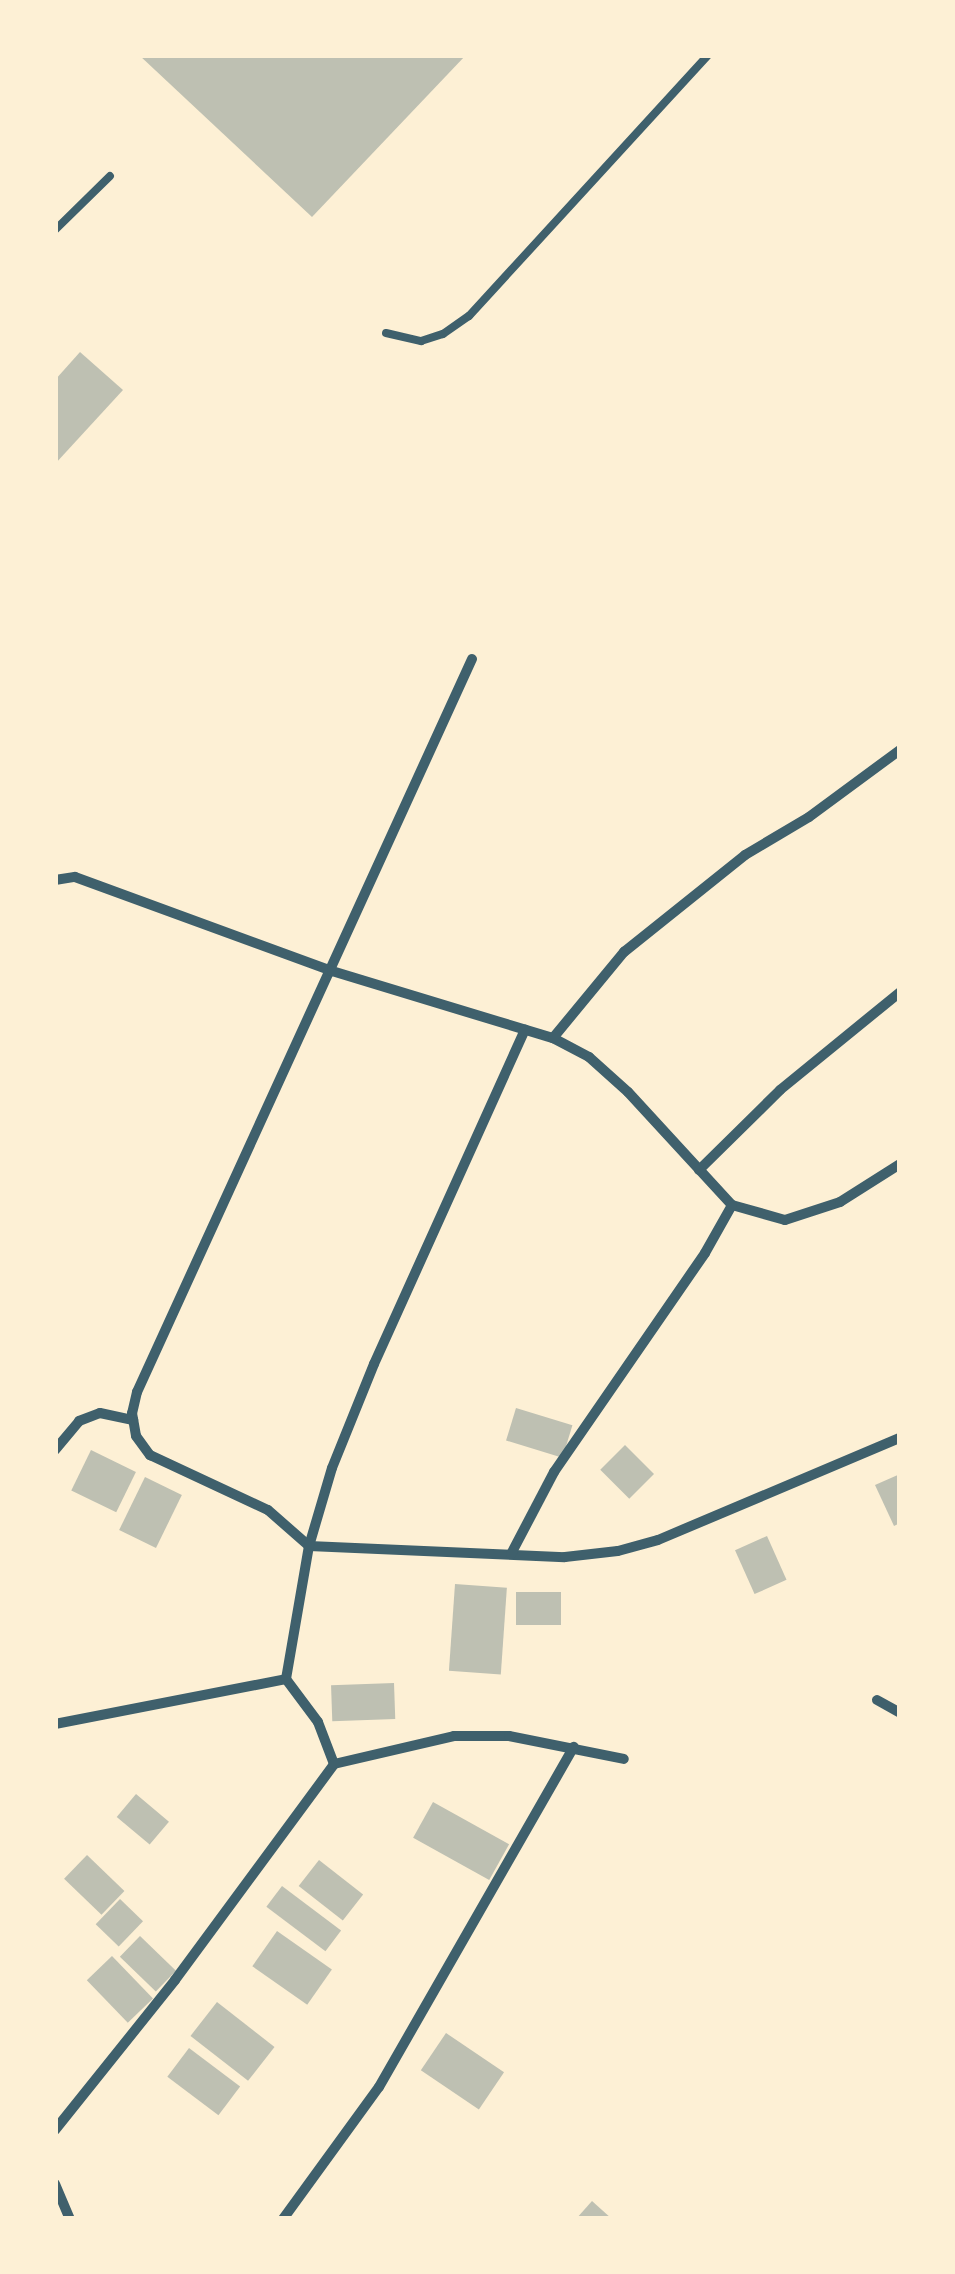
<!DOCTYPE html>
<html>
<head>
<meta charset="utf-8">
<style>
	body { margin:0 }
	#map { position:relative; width:955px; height:2274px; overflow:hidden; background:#fdf0d5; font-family:Mulish,sans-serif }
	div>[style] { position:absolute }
	.building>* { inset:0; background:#bec0b2; transform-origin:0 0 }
	.service>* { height:8px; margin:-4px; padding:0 4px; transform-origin:4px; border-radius:4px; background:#3f606c }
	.minor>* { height:10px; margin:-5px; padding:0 5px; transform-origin:5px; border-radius:5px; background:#3f606c }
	span { translate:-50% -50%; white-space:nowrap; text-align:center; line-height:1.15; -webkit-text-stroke:10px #fdf0d5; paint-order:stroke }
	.frame { position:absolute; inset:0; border:58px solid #fdf0d5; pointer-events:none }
</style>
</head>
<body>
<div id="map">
	<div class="building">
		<div style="clip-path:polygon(139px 55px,466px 55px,312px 217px)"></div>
		<div style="clip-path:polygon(80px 352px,123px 390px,55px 464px,55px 380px)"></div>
		<div style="left:516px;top:1408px;width:59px;height:34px;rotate:17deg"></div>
		<div style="left:625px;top:1445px;width:41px;height:35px;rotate:45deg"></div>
		<div style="left:91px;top:1450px;width:50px;height:45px;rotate:26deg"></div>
		<div style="clip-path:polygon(900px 1474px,900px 1523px,894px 1526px,875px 1485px)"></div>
		<div style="left:145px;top:1477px;width:41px;height:59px;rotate:26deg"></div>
		<div style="left:767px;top:1536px;width:48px;height:35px;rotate:66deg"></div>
		<div style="left:455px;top:1584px;width:52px;height:87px;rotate:4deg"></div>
		<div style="left:516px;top:1592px;width:45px;height:33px"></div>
		<div style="left:394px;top:1683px;width:36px;height:63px;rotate:88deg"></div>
		<div style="left:136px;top:1794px;width:43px;height:30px;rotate:40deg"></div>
		<div style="left:433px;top:1802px;width:87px;height:41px;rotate:29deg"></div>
		<div style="left:87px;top:1855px;width:52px;height:33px;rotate:44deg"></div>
		<div style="left:319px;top:1860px;width:56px;height:33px;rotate:38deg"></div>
		<div style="left:282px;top:1886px;width:74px;height:26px;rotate:37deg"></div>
		<div style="left:120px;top:1899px;width:32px;height:35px;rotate:44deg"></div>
		<div style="left:277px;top:1931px;width:67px;height:43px;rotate:35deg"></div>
		<div style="left:140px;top:1936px;width:50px;height:29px;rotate:44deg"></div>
		<div style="left:112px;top:1956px;width:59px;height:35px;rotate:46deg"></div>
		<div style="left:217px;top:2002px;width:73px;height:43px;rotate:38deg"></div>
		<div style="left:446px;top:2033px;width:70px;height:45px;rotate:34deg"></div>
		<div style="left:189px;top:2048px;width:64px;height:36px;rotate:37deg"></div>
		<div style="clip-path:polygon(592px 2201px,612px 2219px,576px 2219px)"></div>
	</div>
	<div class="service">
		<div style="left:55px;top:230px;width:77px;rotate:-44.5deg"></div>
		<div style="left:386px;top:333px;width:36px;rotate:13deg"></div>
		<div style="left:421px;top:341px;width:23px;rotate:-18deg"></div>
		<div style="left:443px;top:334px;width:32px;rotate:-35deg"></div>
		<div style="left:469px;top:316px;width:354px;rotate:-47.5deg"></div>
	</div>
	<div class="minor">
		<div style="left:472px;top:659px;width:806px;rotate:114.56deg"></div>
		<div style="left:137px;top:1392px;width:22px;rotate:103deg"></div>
		<div style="left:132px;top:1413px;width:23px;rotate:80deg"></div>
		<div style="left:136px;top:1436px;width:24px;rotate:54deg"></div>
		<div style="left:150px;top:1455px;width:130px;rotate:25deg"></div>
		<div style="left:268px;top:1510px;width:55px;rotate:41.3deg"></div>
		<div style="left:309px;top:1546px;width:256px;rotate:2.5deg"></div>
		<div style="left:565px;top:1557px;width:53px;rotate:-6.5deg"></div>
		<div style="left:618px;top:1551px;width:41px;rotate:-15.4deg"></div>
		<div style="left:658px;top:1540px;width:263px;rotate:-22.9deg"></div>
		<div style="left:55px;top:880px;width:20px;rotate:-9deg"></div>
		<div style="left:75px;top:877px;width:274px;rotate:20.1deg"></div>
		<div style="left:332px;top:971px;width:231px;rotate:16.9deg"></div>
		<div style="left:553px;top:1038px;width:41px;rotate:27.8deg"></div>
		<div style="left:589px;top:1057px;width:52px;rotate:41.9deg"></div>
		<div style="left:628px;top:1092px;width:154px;rotate:47.4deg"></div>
		<div style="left:732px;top:1205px;width:55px;rotate:15.8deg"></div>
		<div style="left:785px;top:1220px;width:58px;rotate:-18.1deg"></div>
		<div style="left:840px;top:1202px;width:71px;rotate:-32.3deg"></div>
		<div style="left:553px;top:1038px;width:112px;rotate:-50.5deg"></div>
		<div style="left:624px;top:952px;width:155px;rotate:-38.7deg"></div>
		<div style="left:745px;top:855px;width:74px;rotate:-30.7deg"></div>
		<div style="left:809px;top:817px;width:113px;rotate:-36.4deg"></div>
		<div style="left:699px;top:1170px;width:114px;rotate:-44.6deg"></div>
		<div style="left:780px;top:1090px;width:155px;rotate:-39.2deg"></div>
		<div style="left:55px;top:1450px;width:38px;rotate:-50deg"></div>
		<div style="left:79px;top:1421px;width:22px;rotate:-21deg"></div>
		<div style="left:100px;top:1413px;width:34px;rotate:12deg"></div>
		<div style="left:511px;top:1554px;width:93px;rotate:-62.3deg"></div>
		<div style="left:554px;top:1472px;width:266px;rotate:-55.4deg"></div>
		<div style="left:705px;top:1253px;width:55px;rotate:-60.6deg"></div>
		<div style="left:877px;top:1700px;width:26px;rotate:29deg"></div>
		<div style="left:55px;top:1724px;width:235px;rotate:-11deg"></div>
		<div style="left:334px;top:1764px;width:45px;rotate:-110.9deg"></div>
		<div style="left:318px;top:1722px;width:54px;rotate:-126.7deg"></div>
		<div style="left:286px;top:1679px;width:135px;rotate:-80.2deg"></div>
		<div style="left:309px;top:1546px;width:81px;rotate:-73.6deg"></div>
		<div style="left:332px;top:1468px;width:112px;rotate:-68deg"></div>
		<div style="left:374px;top:1364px;width:367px;rotate:-65.7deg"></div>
		<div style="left:55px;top:2130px;width:192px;rotate:-51.3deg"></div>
		<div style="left:175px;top:1980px;width:268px;rotate:-53.6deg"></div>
		<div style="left:334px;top:1764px;width:123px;rotate:-13.1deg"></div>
		<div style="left:454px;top:1736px;width:55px"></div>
		<div style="left:509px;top:1736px;width:117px;rotate:11.3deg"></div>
		<div style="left:55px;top:2184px;width:38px;rotate:67deg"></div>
		<div style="left:283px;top:2219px;width:163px;rotate:-54deg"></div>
		<div style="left:379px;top:2087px;width:392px;rotate:-60.2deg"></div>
	</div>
	<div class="frame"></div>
</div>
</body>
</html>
